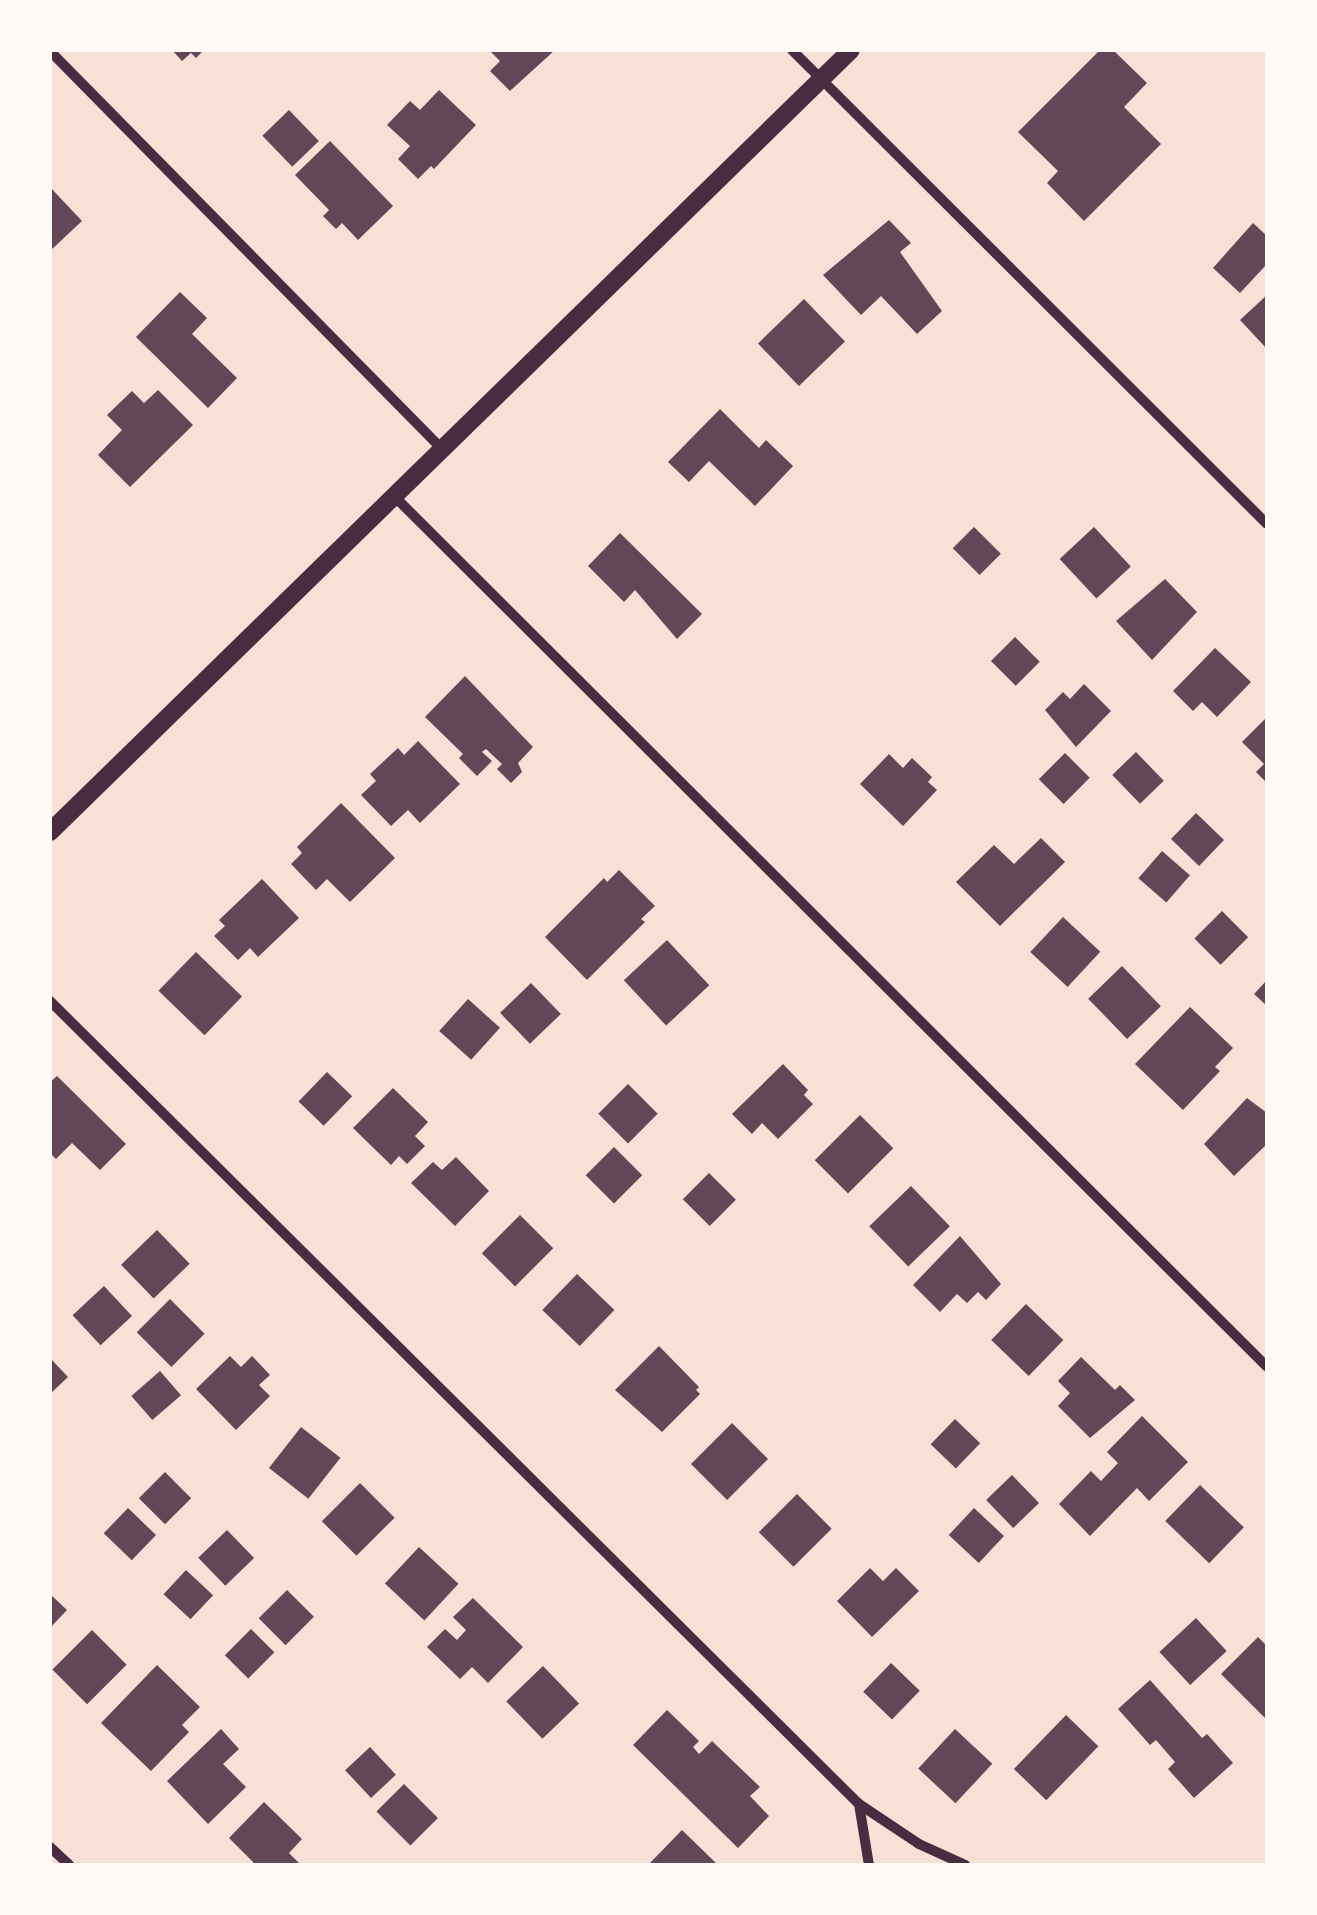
<!DOCTYPE html>
<html>
<head>
<meta charset="utf-8">
<style>
	body { margin:0 }
	#map { position:relative; width:1317px; height:1915px; overflow:hidden; background:#f7e1d7; font-family:Overpass,sans-serif }
	div>[style] { position:absolute }
	.building>* { inset:0; background:#644757; transform-origin:0 0 }
	.minor>* { height:10px; margin:-5px; padding:0 5px; transform-origin:5px; border-radius:5px; background:#4a2c40 }
	.tertiary>* { height:18px; margin:-9px; padding:0 9px; transform-origin:9px; border-radius:9px; background:#4a2c40 }
	span { translate:-50% -50%; white-space:nowrap; text-align:center; line-height:1.15; -webkit-text-stroke:8px #fffaf5; paint-order:stroke }
	.frame { position:absolute; inset:0; border:52px solid #fffaf5; pointer-events:none }
</style>
</head>
<body>
<div id="map">
	<div class="building">
		<div style="clip-path:polygon(172px 50px,204px 50px,196px 58px,191px 53px,182px 61px)"></div>
		<div style="clip-path:polygon(489px 50px,555px 50px,510px 91px,490px 71px,500px 61px)"></div>
		<div style="clip-path:polygon(1100px 50px,1113px 50px,1147px 83px,1124px 107px,1161px 144px,1084px 221px,1047px 183px,1058px 171px,1018px 132px)"></div>
		<div style="clip-path:polygon(439px 90px,476px 125px,434px 169px,431px 166px,418px 179px,398px 159px,410px 146px,387px 125px,410px 101px,420px 110px)"></div>
		<div style="left:289px;top:110px;width:43px;height:37px;rotate:46deg"></div>
		<div style="clip-path:polygon(330px 141px,393px 206px,358px 240px,342px 223px,336px 229px,323px 216px,329px 210px,295px 175px)"></div>
		<div style="clip-path:polygon(50px 187px,82px 221px,50px 251px)"></div>
		<div style="clip-path:polygon(889px 220px,911px 243px,900px 252px,942px 311px,917px 334px,881px 296px,861px 315px,823px 275px)"></div>
		<div style="clip-path:polygon(1253px 223px,1267px 236px,1267px 264px,1240px 293px,1213px 268px)"></div>
		<div style="clip-path:polygon(180px 292px,207px 318px,192px 334px,237px 378px,208px 408px,136px 337px)"></div>
		<div style="clip-path:polygon(1267px 295px,1267px 349px,1240px 320px)"></div>
		<div style="left:804px;top:299px;width:59px;height:64px;rotate:46deg"></div>
		<div style="clip-path:polygon(158px 390px,193px 425px,130px 487px,98px 455px,122px 430px,107px 415px,132px 391px,144px 403px)"></div>
		<div style="clip-path:polygon(720px 409px,759px 448px,766px 440px,793px 466px,755px 506px,709px 461px,689px 482px,668px 462px)"></div>
		<div style="left:974px;top:527px;width:38px;height:30px;rotate:45deg"></div>
		<div style="left:1094px;top:527px;width:54px;height:47px;rotate:47deg"></div>
		<div style="clip-path:polygon(620px 533px,702px 614px,677px 639px,635px 590px,624px 602px,588px 566px)"></div>
		<div style="clip-path:polygon(1165px 579px,1197px 612px,1152px 660px,1116px 621px)"></div>
		<div style="left:1015px;top:637px;width:35px;height:34px;rotate:45deg"></div>
		<div style="clip-path:polygon(1215px 648px,1251px 682px,1217px 717px,1202px 702px,1193px 711px,1173px 691px)"></div>
		<div style="clip-path:polygon(465px 676px,533px 747px,518px 763px,522px 772px,511px 783px,497px 769px,502px 764px,486px 749px,482px 752px,492px 761px,477px 776px,459px 758px,463px 754px,425px 717px)"></div>
		<div style="clip-path:polygon(1084px 684px,1111px 711px,1076px 747px,1045px 710px,1063px 692px,1070px 699px)"></div>
		<div style="clip-path:polygon(1267px 717px,1267px 783px,1256px 772px,1264px 764px,1242px 742px)"></div>
		<div style="clip-path:polygon(418px 741px,460px 784px,420px 823px,408px 810px,391px 826px,361px 795px,376px 781px,370px 774px,398px 748px,404px 755px)"></div>
		<div style="left:1136px;top:752px;width:40px;height:33px;rotate:46deg"></div>
		<div style="left:1065px;top:753px;width:35px;height:37px;rotate:45deg"></div>
		<div style="clip-path:polygon(889px 754px,903px 768px,912px 758px,932px 777px,928px 782px,937px 790px,903px 826px,860px 784px)"></div>
		<div style="clip-path:polygon(341px 803px,395px 858px,350px 902px,327px 879px,316px 890px,291px 864px,302px 853px,297px 847px)"></div>
		<div style="left:1196px;top:813px;width:39px;height:36px;rotate:44deg"></div>
		<div style="clip-path:polygon(1041px 838px,1065px 862px,1000px 926px,956px 882px,994px 845px,1014px 864px)"></div>
		<div style="left:1162px;top:851px;width:37px;height:36px;rotate:41deg"></div>
		<div style="clip-path:polygon(619px 870px,655px 906px,641px 919px,645px 922px,587px 980px,545px 937px,604px 878px,607px 882px)"></div>
		<div style="clip-path:polygon(262px 879px,299px 918px,258px 957px,250px 948px,238px 960px,214px 936px,225px 926px,219px 920px)"></div>
		<div style="left:1222px;top:911px;width:37px;height:39px;rotate:45deg"></div>
		<div style="left:1063px;top:917px;width:51px;height:48px;rotate:43deg"></div>
		<div style="left:667px;top:940px;width:62px;height:59px;rotate:47deg"></div>
		<div style="left:196px;top:952px;width:64px;height:54px;rotate:44deg"></div>
		<div style="left:1122px;top:966px;width:56px;height:47px;rotate:46deg"></div>
		<div style="clip-path:polygon(1267px 980px,1267px 1006px,1254px 994px)"></div>
		<div style="left:531px;top:983px;width:43px;height:43px;rotate:46deg"></div>
		<div style="left:468px;top:999px;width:43px;height:43px;rotate:42deg"></div>
		<div style="clip-path:polygon(1190px 1007px,1233px 1048px,1215px 1067px,1220px 1071px,1183px 1110px,1135px 1064px)"></div>
		<div style="clip-path:polygon(783px 1064px,808px 1090px,804px 1095px,813px 1104px,778px 1139px,762px 1123px,752px 1134px,732px 1114px)"></div>
		<div style="left:327px;top:1072px;width:35px;height:41px;rotate:44deg"></div>
		<div style="clip-path:polygon(57px 1076px,126px 1144px,100px 1170px,72px 1143px,56px 1159px,50px 1153px,50px 1082px)"></div>
		<div style="left:628px;top:1084px;width:42px;height:42px;rotate:45deg"></div>
		<div style="clip-path:polygon(393px 1088px,428px 1122px,415px 1136px,425px 1146px,407px 1164px,399px 1156px,391px 1165px,353px 1128px)"></div>
		<div style="clip-path:polygon(1247px 1098px,1267px 1113px,1267px 1144px,1234px 1176px,1204px 1144px)"></div>
		<div style="left:860px;top:1115px;width:47px;height:64px;rotate:45deg"></div>
		<div style="left:614px;top:1147px;width:40px;height:40px;rotate:45deg"></div>
		<div style="clip-path:polygon(456px 1157px,489px 1191px,455px 1226px,411px 1183px,433px 1162px,442px 1170px)"></div>
		<div style="left:709px;top:1173px;width:38px;height:37px;rotate:45deg"></div>
		<div style="left:911px;top:1186px;width:56px;height:58px;rotate:46deg"></div>
		<div style="left:520px;top:1215px;width:47px;height:54px;rotate:45deg"></div>
		<div style="left:157px;top:1230px;width:47px;height:50px;rotate:46deg"></div>
		<div style="clip-path:polygon(960px 1236px,1001px 1284px,986px 1300px,978px 1292px,967px 1303px,957px 1294px,940px 1312px,913px 1285px)"></div>
		<div style="left:577px;top:1274px;width:52px;height:50px;rotate:44deg"></div>
		<div style="left:104px;top:1286px;width:41px;height:43px;rotate:47deg"></div>
		<div style="left:170px;top:1299px;width:49px;height:47px;rotate:45deg"></div>
		<div style="left:1026px;top:1304px;width:52px;height:50px;rotate:44deg"></div>
		<div style="clip-path:polygon(659px 1346px,699px 1387px,696px 1390px,700px 1394px,662px 1432px,615px 1390px)"></div>
		<div style="clip-path:polygon(230px 1356px,241px 1367px,252px 1356px,270px 1375px,259px 1385px,270px 1396px,236px 1430px,196px 1389px)"></div>
		<div style="clip-path:polygon(1081px 1357px,1115px 1390px,1120px 1385px,1135px 1400px,1090px 1438px,1058px 1406px,1070px 1393px,1058px 1381px)"></div>
		<div style="clip-path:polygon(50px 1358px,68px 1377px,50px 1394px)"></div>
		<div style="left:160px;top:1371px;width:32px;height:38px;rotate:49deg"></div>
		<div style="clip-path:polygon(1142px 1416px,1188px 1462px,1149px 1501px,1137px 1488px,1090px 1536px,1059px 1504px,1091px 1471px,1101px 1481px,1118px 1463px,1107px 1452px)"></div>
		<div style="left:955px;top:1419px;width:35px;height:35px;rotate:44deg"></div>
		<div style="left:732px;top:1423px;width:51px;height:58px;rotate:45deg"></div>
		<div style="left:301px;top:1427px;width:50px;height:52px;rotate:38deg"></div>
		<div style="left:165px;top:1472px;width:37px;height:37px;rotate:45deg"></div>
		<div style="left:1012px;top:1475px;width:39px;height:36px;rotate:46deg"></div>
		<div style="left:360px;top:1483px;width:49px;height:54px;rotate:45deg"></div>
		<div style="left:1200px;top:1485px;width:61px;height:50px;rotate:44deg"></div>
		<div style="left:797px;top:1494px;width:49px;height:54px;rotate:45deg"></div>
		<div style="left:128px;top:1508px;width:39px;height:35px;rotate:44deg"></div>
		<div style="left:974px;top:1508px;width:41px;height:37px;rotate:43deg"></div>
		<div style="left:227px;top:1530px;width:39px;height:40px;rotate:46deg"></div>
		<div style="left:419px;top:1547px;width:54px;height:50px;rotate:43deg"></div>
		<div style="clip-path:polygon(870px 1568px,883px 1581px,896px 1568px,919px 1591px,872px 1637px,837px 1601px)"></div>
		<div style="left:186px;top:1570px;width:37px;height:33px;rotate:43deg"></div>
		<div style="left:287px;top:1590px;width:38px;height:40px;rotate:45deg"></div>
		<div style="clip-path:polygon(50px 1594px,67px 1610px,50px 1628px)"></div>
		<div style="clip-path:polygon(473px 1598px,523px 1647px,488px 1683px,472px 1667px,460px 1679px,427px 1647px,445px 1629px,457px 1640px,466px 1630px,453px 1617px)"></div>
		<div style="left:1196px;top:1618px;width:45px;height:50px;rotate:47deg"></div>
		<div style="left:251px;top:1629px;width:33px;height:37px;rotate:45deg"></div>
		<div style="left:92px;top:1630px;width:49px;height:56px;rotate:45deg"></div>
		<div style="clip-path:polygon(1258px 1637px,1267px 1646px,1267px 1720px,1221px 1674px)"></div>
		<div style="left:891px;top:1663px;width:40px;height:40px;rotate:44deg"></div>
		<div style="clip-path:polygon(157px 1665px,200px 1707px,182px 1725px,189px 1732px,151px 1771px,101px 1723px)"></div>
		<div style="left:543px;top:1666px;width:52px;height:51px;rotate:46deg"></div>
		<div style="clip-path:polygon(1150px 1680px,1202px 1738px,1207px 1734px,1233px 1763px,1194px 1798px,1168px 1769px,1175px 1762px,1156px 1740px,1150px 1745px,1118px 1709px)"></div>
		<div style="clip-path:polygon(667px 1710px,699px 1741px,693px 1747px,699px 1754px,712px 1741px,760px 1787px,750px 1796px,769px 1816px,738px 1848px,633px 1745px)"></div>
		<div style="left:1066px;top:1715px;width:45px;height:75px;rotate:44deg"></div>
		<div style="clip-path:polygon(221px 1729px,239px 1749px,223px 1764px,246px 1787px,208px 1824px,167px 1781px)"></div>
		<div style="left:955px;top:1729px;width:51px;height:54px;rotate:43deg"></div>
		<div style="left:370px;top:1747px;width:38px;height:34px;rotate:47deg"></div>
		<div style="left:404px;top:1784px;width:48px;height:39px;rotate:45deg"></div>
		<div style="clip-path:polygon(264px 1802px,302px 1839px,289px 1853px,301px 1865px,256px 1865px,229px 1838px)"></div>
		<div style="clip-path:polygon(682px 1830px,718px 1865px,648px 1865px)"></div>
	</div>
	<div class="minor">
		<div style="left:792px;top:50px;width:671px;rotate:44.94deg"></div>
		<div style="left:50px;top:51px;width:559px;rotate:45.44deg"></div>
		<div style="left:394px;top:496px;width:1233px;rotate:44.93deg"></div>
		<div style="left:50px;top:1001px;width:1140px;rotate:44.79deg"></div>
		<div style="left:859px;top:1804px;width:62px;rotate:80.7deg"></div>
		<div style="left:859px;top:1804px;width:72px;rotate:33.7deg"></div>
		<div style="left:919px;top:1844px;width:51px;rotate:24.5deg"></div>
		<div style="left:50px;top:1847px;width:26px;rotate:43deg"></div>
	</div>
	<div class="tertiary">
		<div style="left:50px;top:832px;width:1119px;rotate:-44.31deg"></div>
	</div>
	<div class="frame"></div>
</div>
</body>
</html>
